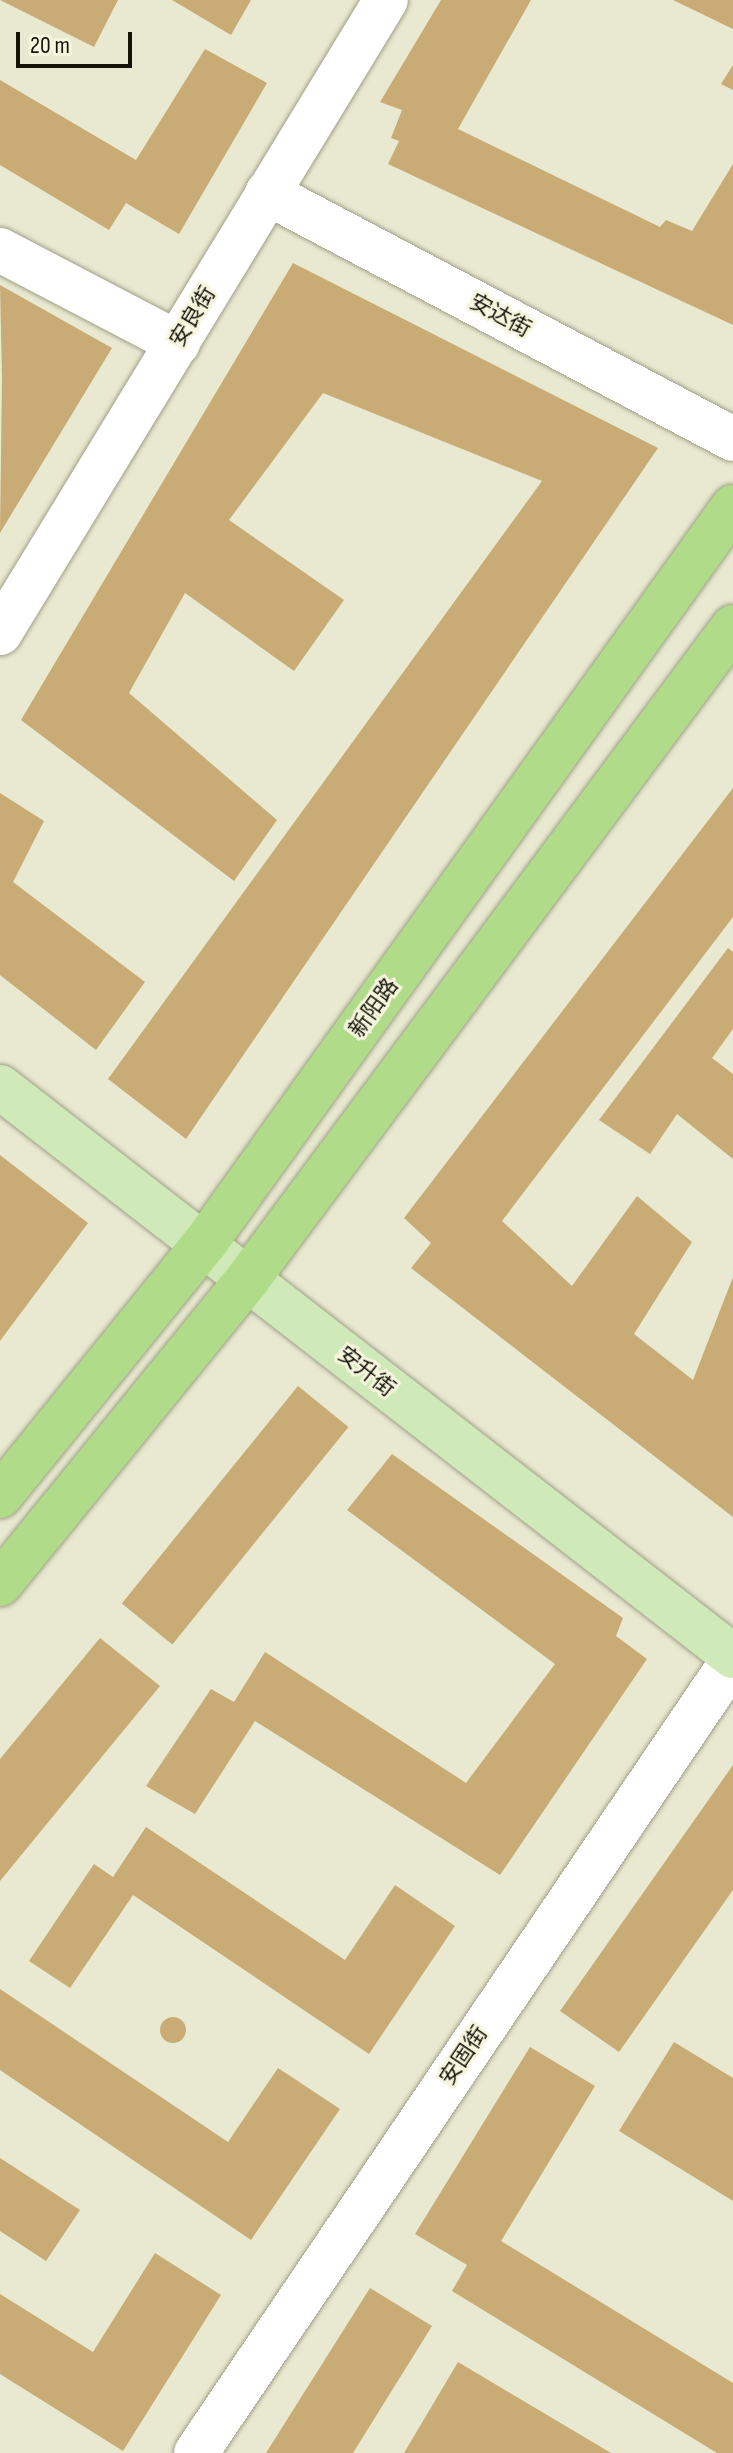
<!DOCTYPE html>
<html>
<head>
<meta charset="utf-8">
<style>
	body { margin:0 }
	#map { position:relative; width:733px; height:2453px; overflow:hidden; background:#e9e9d1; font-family:"Sofia Sans Condensed","Noto Sans SC",sans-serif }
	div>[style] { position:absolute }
	.building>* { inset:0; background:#c8ab75; transform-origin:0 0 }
	.round { border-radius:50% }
	.roads { filter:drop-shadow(0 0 2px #a0a089) drop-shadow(0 0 2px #a0a089) }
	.minor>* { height:44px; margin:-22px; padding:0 22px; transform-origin:22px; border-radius:22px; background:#fff }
	.major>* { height:44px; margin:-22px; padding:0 22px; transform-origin:22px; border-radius:22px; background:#d0e9b8 }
	.highway>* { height:44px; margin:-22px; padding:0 22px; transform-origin:22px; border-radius:22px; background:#b0db88 }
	span { translate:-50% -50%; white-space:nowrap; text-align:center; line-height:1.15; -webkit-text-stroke:6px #f6f6de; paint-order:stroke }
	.street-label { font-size:22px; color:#14140b }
	.scale { position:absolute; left:16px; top:32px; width:116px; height:36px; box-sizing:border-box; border:4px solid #14140b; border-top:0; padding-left:10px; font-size:24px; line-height:28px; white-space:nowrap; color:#14140b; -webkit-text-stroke:6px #f6f6de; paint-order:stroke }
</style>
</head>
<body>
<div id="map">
	<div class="building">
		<div style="clip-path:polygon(0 0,118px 0,94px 47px)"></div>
		<div style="clip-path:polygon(172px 0,251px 0,231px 35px)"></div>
		<div style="clip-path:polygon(441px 0,531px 0,458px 129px,660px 227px,666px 220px,692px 231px,733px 164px,733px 325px,388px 164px,399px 141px,391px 138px,402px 110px,380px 102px)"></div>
		<div style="clip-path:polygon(673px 0,733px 0,733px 29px)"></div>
		<div style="clip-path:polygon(205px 49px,267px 83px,179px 234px,126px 203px,109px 230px,0 165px,0 80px,136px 160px)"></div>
		<div style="clip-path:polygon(733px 65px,733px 90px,721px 84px)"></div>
		<div style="clip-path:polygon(293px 263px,658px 448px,186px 1139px,108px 1079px,542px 481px,323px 393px,229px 520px,344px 600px,294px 671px,185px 593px,129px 693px,277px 820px,234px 881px,21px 720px)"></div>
		<div style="clip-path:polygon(0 285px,112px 348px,0 533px,2px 378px)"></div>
		<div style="clip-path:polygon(733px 788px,733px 917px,502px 1221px,572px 1286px,637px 1196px,692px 1242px,634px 1334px,693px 1380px,733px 1277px,733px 1517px,411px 1268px,431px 1243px,404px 1218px)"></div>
		<div style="clip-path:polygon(0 793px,44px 821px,13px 882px,145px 982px,96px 1050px,0 975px)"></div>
		<div style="clip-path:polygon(728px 948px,733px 952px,733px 1029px,712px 1058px,733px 1074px,733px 1159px,677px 1114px,650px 1154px,599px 1120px)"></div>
		<div style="clip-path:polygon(0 1155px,88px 1223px,0 1341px)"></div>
		<div style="left:298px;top:1386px;width:65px;height:280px;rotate:39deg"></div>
		<div style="clip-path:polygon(392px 1454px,623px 1618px,616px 1636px,647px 1659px,500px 1875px,255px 1721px,195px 1814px,146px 1786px,211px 1689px,234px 1702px,265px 1652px,466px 1783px,555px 1664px,347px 1510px)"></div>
		<div style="clip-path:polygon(100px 1638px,160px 1686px,0 1881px,0 1759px)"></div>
		<div style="clip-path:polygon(733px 1765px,733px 1890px,619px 2052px,560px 2011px)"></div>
		<div style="clip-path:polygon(146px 1827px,345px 1960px,395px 1885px,455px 1926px,369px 2054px,133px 1895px,70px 1988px,29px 1961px,94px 1864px,113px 1877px)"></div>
		<div style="clip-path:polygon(0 1989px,228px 2142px,278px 2068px,340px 2109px,251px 2240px,0 2070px)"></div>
		<div class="round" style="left:160px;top:2017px;width:26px;height:26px"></div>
		<div style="clip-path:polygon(674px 2042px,733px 2078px,733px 2201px,619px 2131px)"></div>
		<div style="clip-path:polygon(530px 2047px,595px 2086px,501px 2241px,733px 2383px,733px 2453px,717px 2453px,452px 2291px,467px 2265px,415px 2234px)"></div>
		<div style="clip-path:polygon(0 2158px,80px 2210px,46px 2261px,0 2231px)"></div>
		<div style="clip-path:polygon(155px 2253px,221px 2295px,123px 2451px,0 2374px,0 2294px,93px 2352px)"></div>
		<div style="clip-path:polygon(370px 2288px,432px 2326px,353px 2453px,266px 2453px)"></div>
		<div style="clip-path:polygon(458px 2362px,611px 2453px,404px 2453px)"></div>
	</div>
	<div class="roads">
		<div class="minor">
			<div style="left:267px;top:193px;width:527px;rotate:27.83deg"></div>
			<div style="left:0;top:250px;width:201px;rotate:27.6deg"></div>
			<div style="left:0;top:633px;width:741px;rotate:-58.63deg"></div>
			<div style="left:196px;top:2453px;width:958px;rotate:-55.9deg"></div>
		</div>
		<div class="major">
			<div style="left:0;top:1087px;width:928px;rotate:37.82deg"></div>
		</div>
		<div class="highway">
			<div style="left:0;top:1496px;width:326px;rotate:-51deg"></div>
			<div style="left:205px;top:1243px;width:906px;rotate:-54.34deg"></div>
			<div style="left:0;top:1584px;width:392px;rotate:-50.9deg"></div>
			<div style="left:247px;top:1280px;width:814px;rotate:-53.34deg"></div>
		</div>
	</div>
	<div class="street-label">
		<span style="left:500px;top:316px;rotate:28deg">安达街</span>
		<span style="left:193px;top:317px;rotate:-59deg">安良街</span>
		<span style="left:374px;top:1008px;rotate:-54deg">新阳路</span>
		<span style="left:366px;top:1372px;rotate:38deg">安升街</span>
		<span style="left:464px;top:2056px;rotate:-56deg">安固街</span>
	</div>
	<div class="scale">20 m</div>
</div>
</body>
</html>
